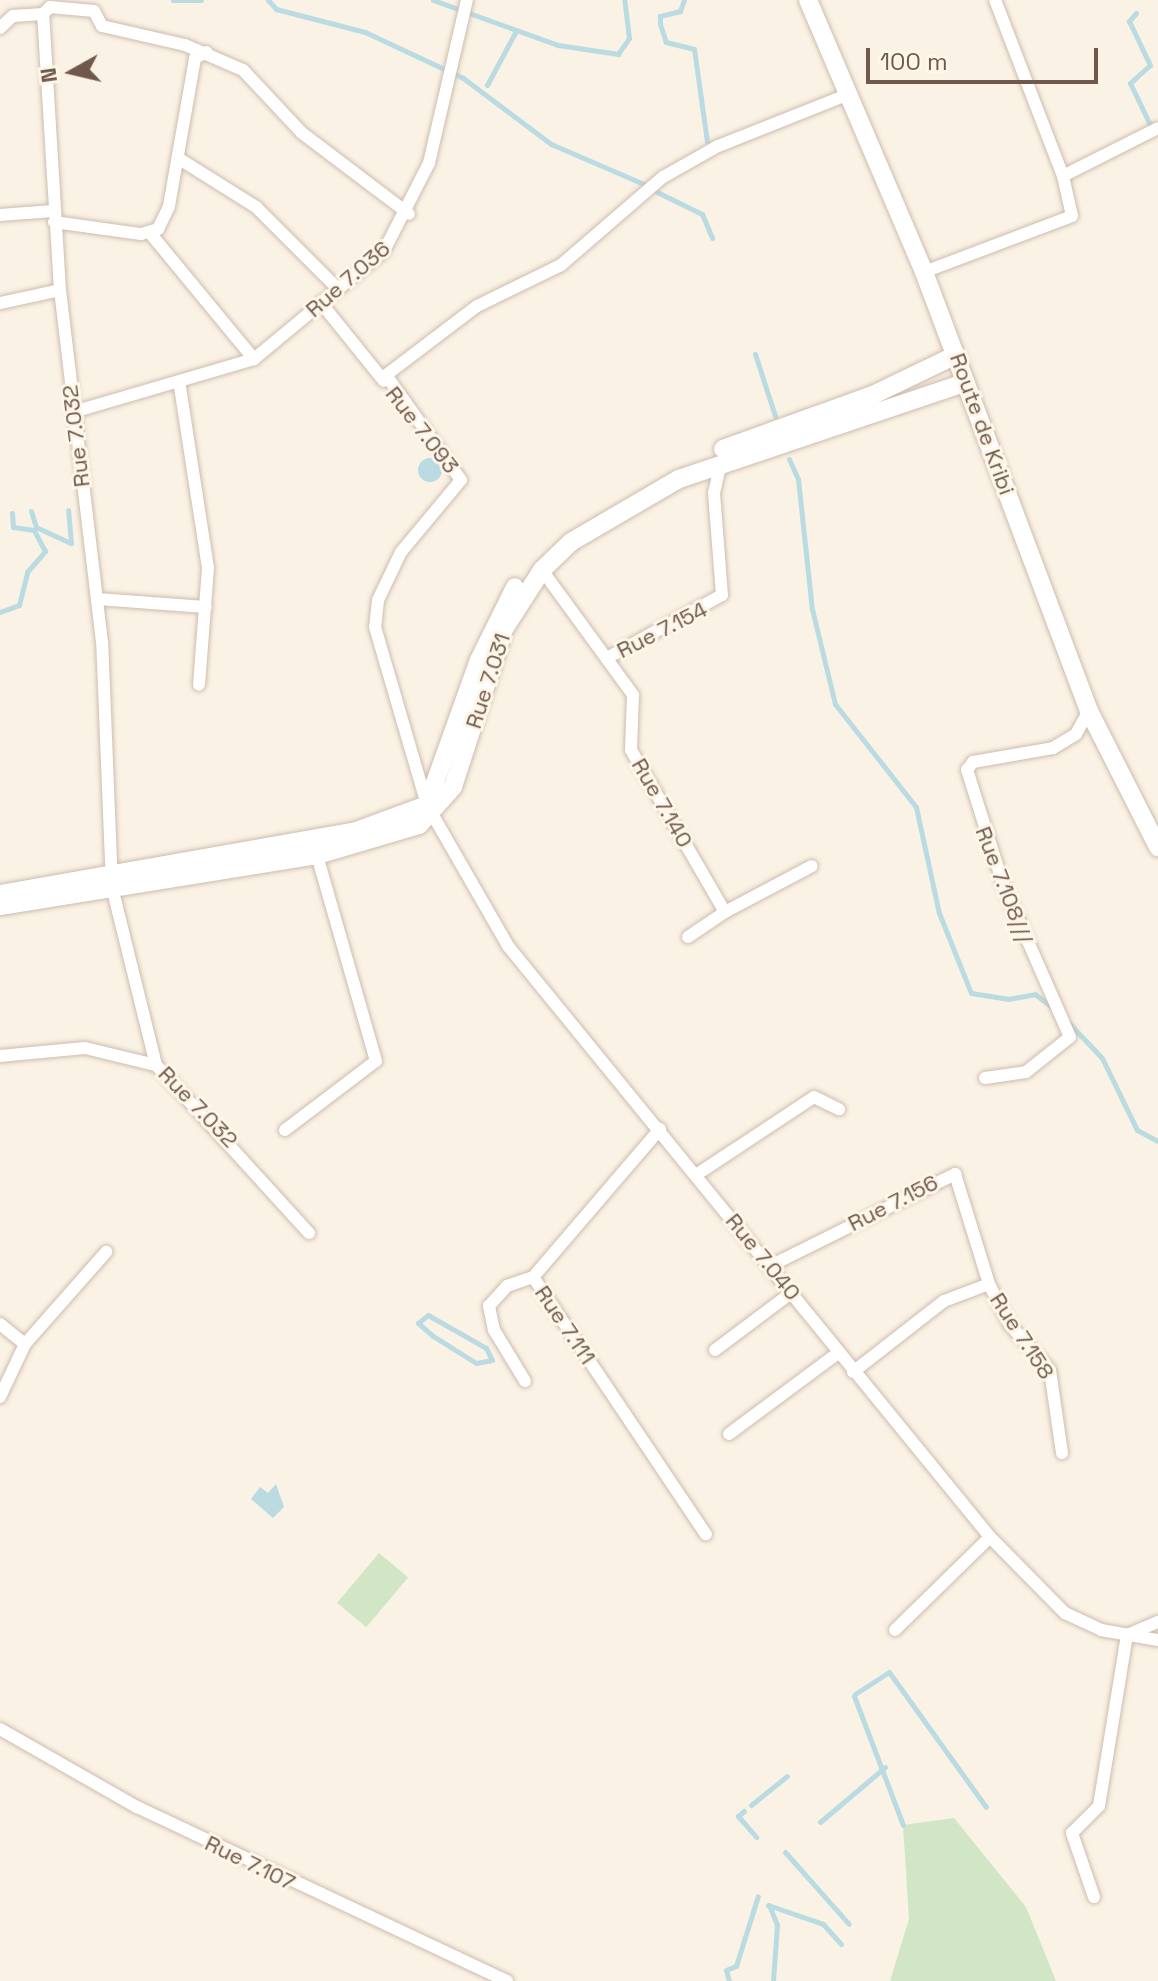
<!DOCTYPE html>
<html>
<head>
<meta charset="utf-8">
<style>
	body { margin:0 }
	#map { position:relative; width:1158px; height:1981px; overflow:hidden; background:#faf2e4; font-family:"Space Grotesk",sans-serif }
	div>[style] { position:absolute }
	.green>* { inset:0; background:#d1e6c4; transform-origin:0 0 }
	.water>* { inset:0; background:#badbe2 }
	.round { border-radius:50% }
	.stream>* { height:5px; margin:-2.5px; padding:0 2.5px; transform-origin:2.5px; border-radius:2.5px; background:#badbe2 }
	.roads { filter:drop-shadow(0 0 2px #cdbcae) drop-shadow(0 0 2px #cdbcae) }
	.minor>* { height:12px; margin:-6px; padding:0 6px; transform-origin:6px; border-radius:6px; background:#fff }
	.secondary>* { height:18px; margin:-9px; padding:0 9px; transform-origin:9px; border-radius:9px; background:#fff }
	span { translate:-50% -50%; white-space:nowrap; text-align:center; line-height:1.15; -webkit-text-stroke:6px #fdf6e9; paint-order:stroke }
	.street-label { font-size:22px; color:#70594c }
	.north { position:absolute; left:32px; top:32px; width:80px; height:80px; -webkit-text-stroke:6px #fdf6e9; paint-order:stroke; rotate:262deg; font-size:22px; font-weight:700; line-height:32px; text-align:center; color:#70594c }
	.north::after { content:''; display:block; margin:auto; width:28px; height:36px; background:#70594c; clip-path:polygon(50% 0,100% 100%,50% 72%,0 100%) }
	.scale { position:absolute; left:866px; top:48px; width:232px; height:36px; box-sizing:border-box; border:4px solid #70594c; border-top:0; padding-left:10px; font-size:24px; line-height:28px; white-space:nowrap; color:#70594c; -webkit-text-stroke:6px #fdf6e9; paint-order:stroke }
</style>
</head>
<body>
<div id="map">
	<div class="green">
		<div style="left:379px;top:1553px;width:38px;height:65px;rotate:40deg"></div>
		<div style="clip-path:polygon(954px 1818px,1026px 1907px,1056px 1981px,890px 1981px,909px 1919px,903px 1825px)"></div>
	</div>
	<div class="water">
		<div class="round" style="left:418px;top:458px;width:24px;height:24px"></div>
		<div style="clip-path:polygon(276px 1484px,284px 1507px,273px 1518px,251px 1499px,260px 1487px,268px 1493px)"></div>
	</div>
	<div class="stream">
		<div style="left:173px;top:0;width:28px"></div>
		<div style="left:268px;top:0;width:12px;rotate:48deg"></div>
		<div style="left:276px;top:9px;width:92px;rotate:14.5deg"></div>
		<div style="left:365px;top:32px;width:108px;rotate:25.1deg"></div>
		<div style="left:463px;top:78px;width:110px;rotate:36.9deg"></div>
		<div style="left:551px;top:144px;width:101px;rotate:23.3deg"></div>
		<div style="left:433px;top:0;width:133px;rotate:19.8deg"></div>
		<div style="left:558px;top:45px;width:61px;rotate:8.5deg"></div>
		<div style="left:618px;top:54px;width:19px;rotate:-55deg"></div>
		<div style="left:629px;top:38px;width:38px;rotate:-97deg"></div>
		<div style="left:684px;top:0;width:12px;rotate:110deg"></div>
		<div style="left:680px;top:11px;width:21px;rotate:166deg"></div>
		<div style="left:660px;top:16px;width:8px;rotate:90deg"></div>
		<div style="left:660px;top:24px;width:19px;rotate:72deg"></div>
		<div style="left:666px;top:42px;width:29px;rotate:14deg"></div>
		<div style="left:694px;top:49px;width:93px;rotate:82deg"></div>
		<div style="left:1136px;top:13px;width:11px;rotate:131deg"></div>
		<div style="left:1129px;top:21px;width:49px;rotate:64.5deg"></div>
		<div style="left:1150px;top:65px;width:27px;rotate:138deg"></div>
		<div style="left:1130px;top:83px;width:51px;rotate:64.4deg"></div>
		<div style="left:487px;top:85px;width:61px;rotate:-61.8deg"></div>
		<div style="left:657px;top:192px;width:50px;rotate:26.1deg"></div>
		<div style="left:702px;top:214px;width:26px;rotate:67deg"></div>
		<div style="left:755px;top:354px;width:65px;rotate:72.1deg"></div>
		<div style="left:789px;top:459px;width:22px;rotate:66deg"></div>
		<div style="left:798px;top:479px;width:131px;rotate:83.9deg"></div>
		<div style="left:812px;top:609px;width:98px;rotate:76.4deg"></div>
		<div style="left:835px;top:704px;width:131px;rotate:51.8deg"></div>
		<div style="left:916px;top:807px;width:108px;rotate:77.8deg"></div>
		<div style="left:939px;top:913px;width:86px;rotate:68.2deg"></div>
		<div style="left:971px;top:993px;width:37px;rotate:9deg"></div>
		<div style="left:1008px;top:999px;width:27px;rotate:-10deg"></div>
		<div style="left:1035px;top:994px;width:24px;rotate:38deg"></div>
		<div style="left:31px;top:511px;width:17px;rotate:73deg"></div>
		<div style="left:36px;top:527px;width:38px;rotate:25deg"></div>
		<div style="left:71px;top:543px;width:33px;rotate:-95deg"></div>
		<div style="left:0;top:612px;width:20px;rotate:-20deg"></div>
		<div style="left:19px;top:605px;width:34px;rotate:-76deg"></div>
		<div style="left:27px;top:572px;width:28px;rotate:-49deg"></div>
		<div style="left:45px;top:551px;width:24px;rotate:-118deg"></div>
		<div style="left:34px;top:530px;width:21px;rotate:-172deg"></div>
		<div style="left:13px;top:527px;width:14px;rotate:-94deg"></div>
		<div style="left:1067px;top:1021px;width:51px;rotate:46.6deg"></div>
		<div style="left:1102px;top:1058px;width:80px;rotate:64.1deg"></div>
		<div style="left:1137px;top:1130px;width:24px;rotate:28deg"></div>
		<div style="left:428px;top:1315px;width:67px;rotate:29.6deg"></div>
		<div style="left:486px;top:1348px;width:13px;rotate:63deg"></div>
		<div style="left:492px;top:1360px;width:16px;rotate:169deg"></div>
		<div style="left:476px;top:1363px;width:51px;rotate:-147.9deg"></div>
		<div style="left:433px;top:1336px;width:20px;rotate:-139deg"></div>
		<div style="left:418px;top:1323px;width:13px;rotate:-39deg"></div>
		<div style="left:855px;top:1694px;width:40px;rotate:-32.9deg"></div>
		<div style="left:889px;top:1672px;width:166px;rotate:54.3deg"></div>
		<div style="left:854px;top:1696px;width:138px;rotate:69.2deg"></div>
		<div style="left:751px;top:1805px;width:46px;rotate:-38.9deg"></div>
		<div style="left:744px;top:1811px;width:8px;rotate:140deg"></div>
		<div style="left:738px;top:1816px;width:28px;rotate:49deg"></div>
		<div style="left:820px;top:1822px;width:85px;rotate:-40.2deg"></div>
		<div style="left:785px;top:1852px;width:96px;rotate:48.4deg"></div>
		<div style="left:768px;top:1905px;width:58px;rotate:19.1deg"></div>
		<div style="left:823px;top:1924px;width:27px;rotate:48deg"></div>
		<div style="left:769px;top:1905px;width:22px;rotate:68deg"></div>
		<div style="left:777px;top:1925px;width:56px;rotate:94.1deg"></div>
		<div style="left:729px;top:1981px;width:11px;rotate:-105deg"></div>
		<div style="left:726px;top:1970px;width:11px;rotate:-22deg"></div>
		<div style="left:736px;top:1966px;width:73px;rotate:-72.6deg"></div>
	</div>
	<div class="roads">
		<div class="minor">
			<div style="left:0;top:28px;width:18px;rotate:-43deg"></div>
			<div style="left:13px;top:16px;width:30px;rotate:-4deg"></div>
			<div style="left:849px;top:94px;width:141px;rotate:158.3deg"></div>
			<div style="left:718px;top:146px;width:63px;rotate:150.6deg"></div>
			<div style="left:663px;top:177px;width:135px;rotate:139.2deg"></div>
			<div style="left:561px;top:265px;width:93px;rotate:154deg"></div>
			<div style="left:477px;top:306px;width:114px;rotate:142.8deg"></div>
			<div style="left:386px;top:375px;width:129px;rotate:54.5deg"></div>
			<div style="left:461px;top:480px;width:94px;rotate:129.8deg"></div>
			<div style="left:401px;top:552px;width:53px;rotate:115.6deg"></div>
			<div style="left:378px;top:600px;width:27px;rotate:96deg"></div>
			<div style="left:375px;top:627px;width:185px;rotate:73.7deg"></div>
			<div style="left:427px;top:805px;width:163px;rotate:60.1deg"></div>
			<div style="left:508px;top:946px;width:763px;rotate:50.8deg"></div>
			<div style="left:990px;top:1537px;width:107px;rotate:45.4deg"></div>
			<div style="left:1065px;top:1613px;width:40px;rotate:25deg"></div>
			<div style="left:1101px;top:1630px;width:58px;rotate:10deg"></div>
			<div style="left:178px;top:158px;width:92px;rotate:32.1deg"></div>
			<div style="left:256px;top:207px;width:116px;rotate:45deg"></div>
			<div style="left:1063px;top:176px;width:106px;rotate:-26.8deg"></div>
			<div style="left:0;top:215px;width:53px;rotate:-4.3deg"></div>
			<div style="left:54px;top:222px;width:88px;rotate:7.9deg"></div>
			<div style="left:141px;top:234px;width:18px;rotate:-16deg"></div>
			<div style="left:158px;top:229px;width:25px;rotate:-64deg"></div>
			<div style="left:169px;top:206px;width:150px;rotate:-80deg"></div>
			<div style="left:195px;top:58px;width:13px;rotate:-27deg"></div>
			<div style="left:150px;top:233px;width:163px;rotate:50.5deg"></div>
			<div style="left:924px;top:272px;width:158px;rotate:-20.7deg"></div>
			<div style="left:1072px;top:216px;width:41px;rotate:-102.7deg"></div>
			<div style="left:1063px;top:176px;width:189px;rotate:-111.1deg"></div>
			<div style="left:0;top:303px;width:61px;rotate:-12.2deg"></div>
			<div style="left:321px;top:303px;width:100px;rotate:51.1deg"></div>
			<div style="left:180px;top:387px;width:183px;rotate:81.2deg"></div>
			<div style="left:208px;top:568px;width:117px;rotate:94.4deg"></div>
			<div style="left:73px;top:412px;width:189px;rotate:-16.3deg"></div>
			<div style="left:254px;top:359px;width:169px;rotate:-39.7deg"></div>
			<div style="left:384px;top:251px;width:99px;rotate:-62.9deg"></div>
			<div style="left:429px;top:163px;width:167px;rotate:-76.9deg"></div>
			<div style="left:542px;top:570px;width:155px;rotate:53.9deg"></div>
			<div style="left:633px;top:695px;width:55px;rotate:92.1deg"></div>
			<div style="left:631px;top:750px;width:187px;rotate:59.9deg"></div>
			<div style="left:725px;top:912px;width:98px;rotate:-27.9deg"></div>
			<div style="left:97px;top:599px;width:109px;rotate:4.2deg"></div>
			<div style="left:607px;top:658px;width:131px;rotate:-28.7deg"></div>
			<div style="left:722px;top:595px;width:102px;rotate:-94.5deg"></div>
			<div style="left:714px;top:493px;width:32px;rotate:-77deg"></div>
			<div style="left:688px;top:937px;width:45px;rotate:-34deg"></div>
			<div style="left:0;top:1056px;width:85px;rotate:-5.4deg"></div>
			<div style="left:85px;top:1048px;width:73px;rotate:13.5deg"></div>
			<div style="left:985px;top:1078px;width:41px;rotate:-8.3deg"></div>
			<div style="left:1026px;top:1072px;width:56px;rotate:-38.5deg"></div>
			<div style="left:1070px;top:1037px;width:164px;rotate:-113.7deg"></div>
			<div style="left:1004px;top:887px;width:123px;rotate:-107.5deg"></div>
			<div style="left:967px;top:770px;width:10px;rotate:-53deg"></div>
			<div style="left:973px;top:762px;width:81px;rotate:-9.9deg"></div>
			<div style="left:1053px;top:748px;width:27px;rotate:-31deg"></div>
			<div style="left:1076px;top:734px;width:26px;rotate:-61deg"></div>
			<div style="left:660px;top:1129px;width:195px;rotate:130.6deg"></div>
			<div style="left:533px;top:1277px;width:310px;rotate:56.1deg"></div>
			<div style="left:285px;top:1130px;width:114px;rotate:-37.2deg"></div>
			<div style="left:376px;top:1061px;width:214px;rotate:-106deg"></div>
			<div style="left:696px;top:1175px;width:141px;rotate:-33.5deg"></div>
			<div style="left:814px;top:1097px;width:28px;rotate:26deg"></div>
			<div style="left:309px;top:1233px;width:227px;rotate:-132.3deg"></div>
			<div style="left:156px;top:1065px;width:183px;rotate:-103.9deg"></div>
			<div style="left:112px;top:887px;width:245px;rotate:-92.3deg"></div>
			<div style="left:102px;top:642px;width:354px;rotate:-96.8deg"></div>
			<div style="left:60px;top:290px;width:277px;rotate:-93.5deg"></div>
			<div style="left:43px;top:14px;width:10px;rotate:-45deg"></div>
			<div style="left:50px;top:7px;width:44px;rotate:5.2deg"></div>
			<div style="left:94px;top:11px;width:17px;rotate:62deg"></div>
			<div style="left:102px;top:26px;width:85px;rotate:12.9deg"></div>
			<div style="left:185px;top:45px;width:63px;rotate:23.3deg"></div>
			<div style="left:243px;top:70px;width:86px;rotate:46.9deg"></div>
			<div style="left:302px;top:133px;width:134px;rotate:37.1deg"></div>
			<div style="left:770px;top:1266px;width:207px;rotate:-26.4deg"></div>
			<div style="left:955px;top:1174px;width:115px;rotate:72.8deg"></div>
			<div style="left:0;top:1324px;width:32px;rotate:39deg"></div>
			<div style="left:715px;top:1350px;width:95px;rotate:-36.9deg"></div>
			<div style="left:853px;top:1372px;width:115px;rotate:-38deg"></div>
			<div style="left:944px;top:1301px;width:48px;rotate:-20.7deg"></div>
			<div style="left:989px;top:1284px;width:46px;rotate:62.9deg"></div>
			<div style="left:1010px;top:1325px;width:60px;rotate:48.4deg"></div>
			<div style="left:1050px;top:1370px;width:84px;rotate:81.8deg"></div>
			<div style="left:525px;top:1381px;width:60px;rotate:-121.3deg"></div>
			<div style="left:494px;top:1330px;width:25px;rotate:-102deg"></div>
			<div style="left:489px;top:1306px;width:27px;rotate:-48deg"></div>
			<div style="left:507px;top:1286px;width:28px;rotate:-19deg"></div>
			<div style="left:0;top:1397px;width:59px;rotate:-64.7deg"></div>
			<div style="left:25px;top:1344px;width:123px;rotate:-48.6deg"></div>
			<div style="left:729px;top:1434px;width:136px;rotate:-36.6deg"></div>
			<div style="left:895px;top:1630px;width:133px;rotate:-44.4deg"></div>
			<div style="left:0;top:1729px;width:158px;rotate:29.7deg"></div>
			<div style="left:137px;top:1807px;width:409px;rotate:25.2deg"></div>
			<div style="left:1094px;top:1897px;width:68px;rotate:-109deg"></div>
			<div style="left:1072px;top:1833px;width:38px;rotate:-45deg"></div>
			<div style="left:1099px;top:1806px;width:173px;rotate:-80.7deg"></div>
			<div style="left:1127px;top:1635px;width:34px;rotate:-23deg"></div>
		</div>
		<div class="secondary">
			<div style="left:808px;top:0;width:296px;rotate:66.9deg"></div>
			<div style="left:924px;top:272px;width:469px;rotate:69.4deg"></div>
			<div style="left:1089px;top:711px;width:153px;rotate:63.1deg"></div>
			<div style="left:723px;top:449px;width:159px;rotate:-19.8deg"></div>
			<div style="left:873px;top:395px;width:92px;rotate:-25.7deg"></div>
			<div style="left:0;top:894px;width:362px;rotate:-10deg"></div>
			<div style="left:356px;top:831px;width:76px;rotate:-20.1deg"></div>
			<div style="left:427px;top:805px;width:154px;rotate:-70.3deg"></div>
			<div style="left:479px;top:660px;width:81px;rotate:-63.7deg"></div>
			<div style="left:0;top:906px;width:321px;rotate:-9.1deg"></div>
			<div style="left:317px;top:855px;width:106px;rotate:-16.4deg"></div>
			<div style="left:419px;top:825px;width:51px;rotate:-48.2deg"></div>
			<div style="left:453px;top:787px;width:166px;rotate:-72.1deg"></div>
			<div style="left:504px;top:629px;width:70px;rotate:-57.2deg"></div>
			<div style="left:542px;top:570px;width:40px;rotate:-44deg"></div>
			<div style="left:571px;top:542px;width:125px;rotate:-30.3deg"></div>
			<div style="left:679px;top:479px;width:302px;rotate:-18.6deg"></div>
		</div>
	</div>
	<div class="street-label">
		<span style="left:348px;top:279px;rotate:-41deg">Rue 7.036</span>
		<span style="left:982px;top:424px;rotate:70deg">Route de Kribi</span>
		<span style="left:422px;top:430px;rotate:52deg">Rue 7.093</span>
		<span style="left:76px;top:436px;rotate:-97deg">Rue 7.032</span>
		<span style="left:662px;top:630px;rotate:-27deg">Rue 7.154</span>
		<span style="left:488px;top:681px;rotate:-72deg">Rue 7.031</span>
		<span style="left:662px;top:803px;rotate:60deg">Rue 7.140</span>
		<span style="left:1004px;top:885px;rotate:69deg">Rue 7.108///</span>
		<span style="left:198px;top:1107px;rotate:46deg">Rue 7.032</span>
		<span style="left:893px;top:1203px;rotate:-27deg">Rue 7.156</span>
		<span style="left:763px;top:1257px;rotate:51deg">Rue 7.040</span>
		<span style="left:565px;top:1325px;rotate:56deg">Rue 7.111</span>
		<span style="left:1022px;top:1336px;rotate:57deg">Rue 7.158</span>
		<span style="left:250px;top:1863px;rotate:26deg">Rue 7.107</span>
	</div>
	<div class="north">N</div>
	<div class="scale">100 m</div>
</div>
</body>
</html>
